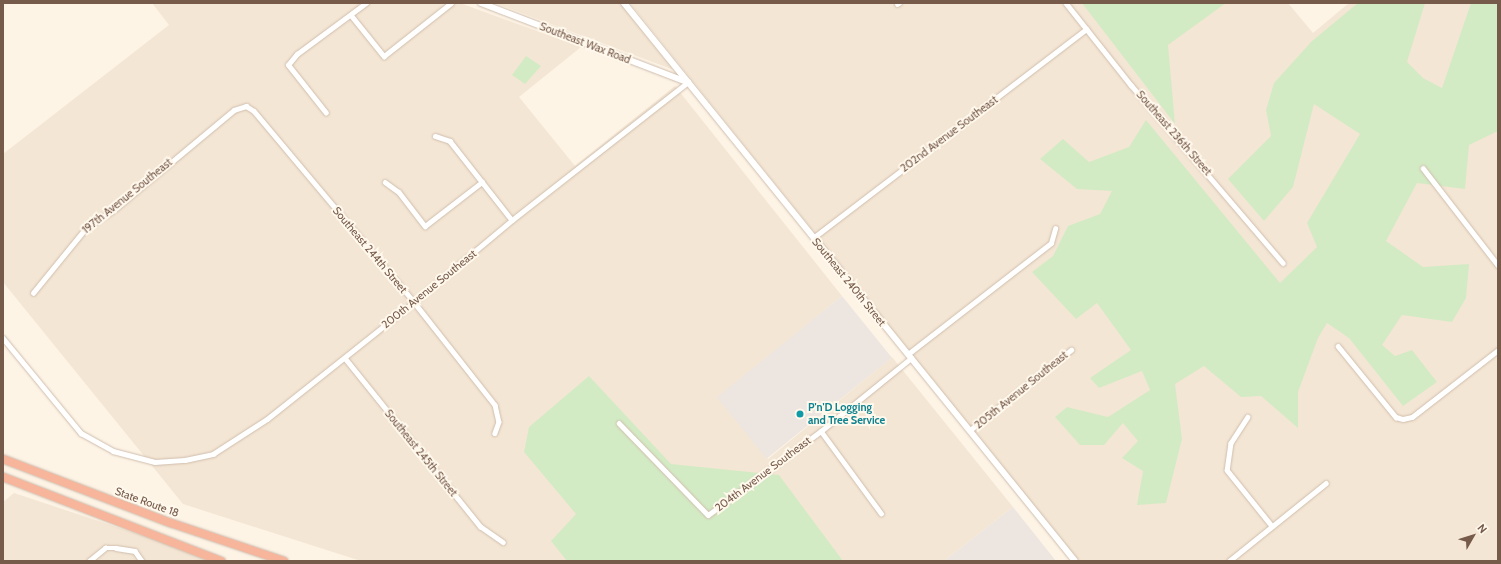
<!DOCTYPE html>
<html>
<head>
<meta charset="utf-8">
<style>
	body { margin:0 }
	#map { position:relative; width:1501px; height:564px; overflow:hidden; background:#fdf4e6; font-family:Cabin,sans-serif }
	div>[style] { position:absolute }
	.residential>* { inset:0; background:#f4e6d4 }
	.industrial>* { inset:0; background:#ede6e0; transform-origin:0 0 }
	.green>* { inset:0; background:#d3ebc4 }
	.roads { filter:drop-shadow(0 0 1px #d0beae) drop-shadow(0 0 1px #d0beae) }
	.street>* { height:4.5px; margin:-2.25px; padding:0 2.25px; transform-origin:2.25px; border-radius:2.25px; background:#fff }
	.secondary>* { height:6px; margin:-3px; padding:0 3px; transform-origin:3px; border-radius:3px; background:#fff }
	.highway>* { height:8px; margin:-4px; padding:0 4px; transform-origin:4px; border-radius:4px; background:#f7b59c }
	.dots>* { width:11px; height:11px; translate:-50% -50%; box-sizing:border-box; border:2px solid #fff8ec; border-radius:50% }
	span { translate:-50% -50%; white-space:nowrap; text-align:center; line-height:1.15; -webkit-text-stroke:4px #fff8ec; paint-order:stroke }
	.street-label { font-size:11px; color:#765a4a }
	.culture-label { font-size:11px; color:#0d838f; font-weight:700 }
	.left { translate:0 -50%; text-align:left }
	.frame { position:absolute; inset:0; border:4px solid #765a4a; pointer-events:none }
	.north { position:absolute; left:1453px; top:516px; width:40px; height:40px; -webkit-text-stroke:3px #fff8ec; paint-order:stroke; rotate:51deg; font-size:11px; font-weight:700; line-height:16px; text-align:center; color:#765a4a }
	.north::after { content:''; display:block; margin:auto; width:14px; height:18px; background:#765a4a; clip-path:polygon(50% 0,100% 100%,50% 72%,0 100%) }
</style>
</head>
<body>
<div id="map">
	<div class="residential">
		<div style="clip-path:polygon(152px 3px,460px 3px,581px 47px,519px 97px,575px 166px,675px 86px,842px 296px,718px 398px,768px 459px,892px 357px,1013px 507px,944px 561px,361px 561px,183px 504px,3px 282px,3px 154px,169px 25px)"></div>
		<div style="clip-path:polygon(495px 3px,620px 3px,674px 70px)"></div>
		<div style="clip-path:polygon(630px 3px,1288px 3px,1313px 33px,1349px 3px,1498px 3px,1498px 561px,1078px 561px)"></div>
		<div style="clip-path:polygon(14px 493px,219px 561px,3px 561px,3px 502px)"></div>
	</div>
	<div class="industrial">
		<div style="left:842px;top:296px;width:79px;height:161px;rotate:51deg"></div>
		<div style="clip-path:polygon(1013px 507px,1056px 561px,944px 561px)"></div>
	</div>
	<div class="green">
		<div style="clip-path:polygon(1082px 3px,1226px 3px,1168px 45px,1175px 124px)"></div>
		<div style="clip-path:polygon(1358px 3px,1425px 3px,1407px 62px,1423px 78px,1442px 88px,1471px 3px,1498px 3px,1498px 131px,1469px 145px,1465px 189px,1417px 183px,1386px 241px,1423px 267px,1469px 264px,1466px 298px,1452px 322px,1402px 315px,1382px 345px,1395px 356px,1412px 350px,1437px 382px,1403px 406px,1349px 338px,1327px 323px,1318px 338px,1298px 392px,1298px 428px,1261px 396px,1241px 397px,1204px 366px,1175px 384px,1182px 439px,1166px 503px,1137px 505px,1143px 471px,1122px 458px,1138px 441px,1123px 423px,1104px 445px,1080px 445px,1055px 417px,1067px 407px,1108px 417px,1150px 390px,1142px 371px,1099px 388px,1090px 378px,1131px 350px,1097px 303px,1076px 319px,1032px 272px,1053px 256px,1068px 226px,1100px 214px,1112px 191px,1077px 189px,1040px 159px,1063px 139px,1089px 162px,1129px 147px,1146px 120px,1280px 283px,1317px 247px,1307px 223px,1360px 134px,1314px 104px,1293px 187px,1264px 221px,1228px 179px,1271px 136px,1266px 110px,1274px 83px,1312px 41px)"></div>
		<div style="clip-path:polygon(526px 56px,541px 66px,525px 84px,512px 75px)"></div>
		<div style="clip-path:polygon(589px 376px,671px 464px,779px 475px,843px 561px,567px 561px,551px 541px,576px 514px,524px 452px,529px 427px)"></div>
	</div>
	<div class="roads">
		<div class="street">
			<div style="left:1066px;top:3px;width:105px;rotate:51.6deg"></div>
			<div style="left:1131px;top:85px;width:234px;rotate:49.5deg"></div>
			<div style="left:897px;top:4px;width:2px;rotate:-27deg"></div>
			<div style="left:351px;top:15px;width:53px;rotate:51.2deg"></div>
			<div style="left:384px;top:56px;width:85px;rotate:-38.3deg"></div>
			<div style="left:326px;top:113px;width:61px;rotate:-128.4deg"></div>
			<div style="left:288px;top:65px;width:14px;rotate:-51deg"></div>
			<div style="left:297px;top:54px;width:86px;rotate:-36.5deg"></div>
			<div style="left:435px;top:136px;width:16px;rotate:18deg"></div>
			<div style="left:450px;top:141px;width:100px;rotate:51.9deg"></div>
			<div style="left:1423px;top:168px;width:123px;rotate:52.3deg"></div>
			<div style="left:385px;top:182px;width:17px;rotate:36deg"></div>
			<div style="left:399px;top:192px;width:43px;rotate:52.6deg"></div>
			<div style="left:425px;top:226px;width:72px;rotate:-37.7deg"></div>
			<div style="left:813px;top:238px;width:344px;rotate:-37.4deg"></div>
			<div style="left:33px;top:293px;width:84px;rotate:-50.8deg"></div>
			<div style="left:86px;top:228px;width:33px;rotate:-33deg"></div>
			<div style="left:114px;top:210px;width:156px;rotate:-39.8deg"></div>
			<div style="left:234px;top:110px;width:13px;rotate:-18deg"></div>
			<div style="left:246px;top:106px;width:9px;rotate:32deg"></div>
			<div style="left:254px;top:111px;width:249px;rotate:50deg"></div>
			<div style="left:414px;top:302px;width:131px;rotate:51.8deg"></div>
			<div style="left:495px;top:405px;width:17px;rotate:77deg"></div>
			<div style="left:499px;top:422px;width:12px;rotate:110deg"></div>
			<div style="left:3px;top:338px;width:123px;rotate:50.6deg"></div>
			<div style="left:81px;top:433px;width:37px;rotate:29deg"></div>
			<div style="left:113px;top:451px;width:43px;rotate:14.7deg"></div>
			<div style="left:155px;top:462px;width:30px;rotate:-4deg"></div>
			<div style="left:185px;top:460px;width:29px;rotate:-12deg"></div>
			<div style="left:213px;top:454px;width:64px;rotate:-32.9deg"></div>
			<div style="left:267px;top:419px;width:188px;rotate:-38.5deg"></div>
			<div style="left:414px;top:302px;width:128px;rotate:-39.9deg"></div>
			<div style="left:512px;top:220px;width:224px;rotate:-38.1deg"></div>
			<div style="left:1338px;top:346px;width:92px;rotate:50.8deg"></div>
			<div style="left:1396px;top:417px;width:7px;rotate:16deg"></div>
			<div style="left:1403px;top:419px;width:9px;rotate:-13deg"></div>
			<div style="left:1412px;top:417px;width:109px;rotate:-37.9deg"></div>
			<div style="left:908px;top:354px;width:181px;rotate:-37.8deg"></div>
			<div style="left:1051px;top:243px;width:15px;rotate:-74deg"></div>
			<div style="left:345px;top:358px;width:216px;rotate:51.2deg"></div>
			<div style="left:480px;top:526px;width:28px;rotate:35deg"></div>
			<div style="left:1248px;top:417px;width:31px;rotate:123deg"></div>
			<div style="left:1231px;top:443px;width:27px;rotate:98deg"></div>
			<div style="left:1227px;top:470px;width:72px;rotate:51.2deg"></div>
			<div style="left:619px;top:423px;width:128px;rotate:45.9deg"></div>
			<div style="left:708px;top:515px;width:141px;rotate:-36.6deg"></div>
			<div style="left:821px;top:431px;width:116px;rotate:-39deg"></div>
			<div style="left:970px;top:430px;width:129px;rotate:-38.4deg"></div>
			<div style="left:821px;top:431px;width:102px;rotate:53.8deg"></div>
			<div style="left:89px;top:561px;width:21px;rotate:-39deg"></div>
			<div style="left:105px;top:548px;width:11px"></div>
			<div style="left:116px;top:548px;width:19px;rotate:9deg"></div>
			<div style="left:135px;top:551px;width:12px;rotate:55deg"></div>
			<div style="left:1229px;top:561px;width:124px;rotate:-38.8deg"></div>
		</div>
		<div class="secondary">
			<div style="left:481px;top:3px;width:221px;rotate:21deg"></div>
			<div style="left:624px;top:3px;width:717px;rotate:51.05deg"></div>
		</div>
		<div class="highway">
			<div style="left:3px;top:459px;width:180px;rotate:20.9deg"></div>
			<div style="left:171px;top:523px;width:119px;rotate:18.6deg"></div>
			<div style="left:3px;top:477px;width:234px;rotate:21.1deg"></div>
		</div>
	</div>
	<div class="dots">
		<div style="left:800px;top:414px;background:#0f9aa8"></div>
	</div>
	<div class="street-label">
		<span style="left:585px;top:43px;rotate:21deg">Southeast Wax Road</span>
		<span style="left:1174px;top:133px;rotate:49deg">Southeast 236th Street</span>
		<span style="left:949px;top:134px;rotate:-37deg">202nd Avenue Southeast</span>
		<span style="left:127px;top:196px;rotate:-39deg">197th Avenue Southeast</span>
		<span style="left:370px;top:250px;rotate:50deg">Southeast 244th Street</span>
		<span style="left:849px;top:282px;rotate:51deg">Southeast 240th Street</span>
		<span style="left:429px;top:289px;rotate:-39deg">200th Avenue Southeast</span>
		<span style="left:1021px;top:390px;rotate:-39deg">205th Avenue Southeast</span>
		<span style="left:421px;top:453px;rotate:51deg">Southeast 245th Street</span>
		<span style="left:763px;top:474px;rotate:-37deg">204th Avenue Southeast</span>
		<span style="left:147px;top:502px;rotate:20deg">State Route 18</span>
	</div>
	<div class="culture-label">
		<span class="left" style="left:808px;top:414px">P'n'D Logging<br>and Tree Service</span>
	</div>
	<div class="frame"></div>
	<div class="north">N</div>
</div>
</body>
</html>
